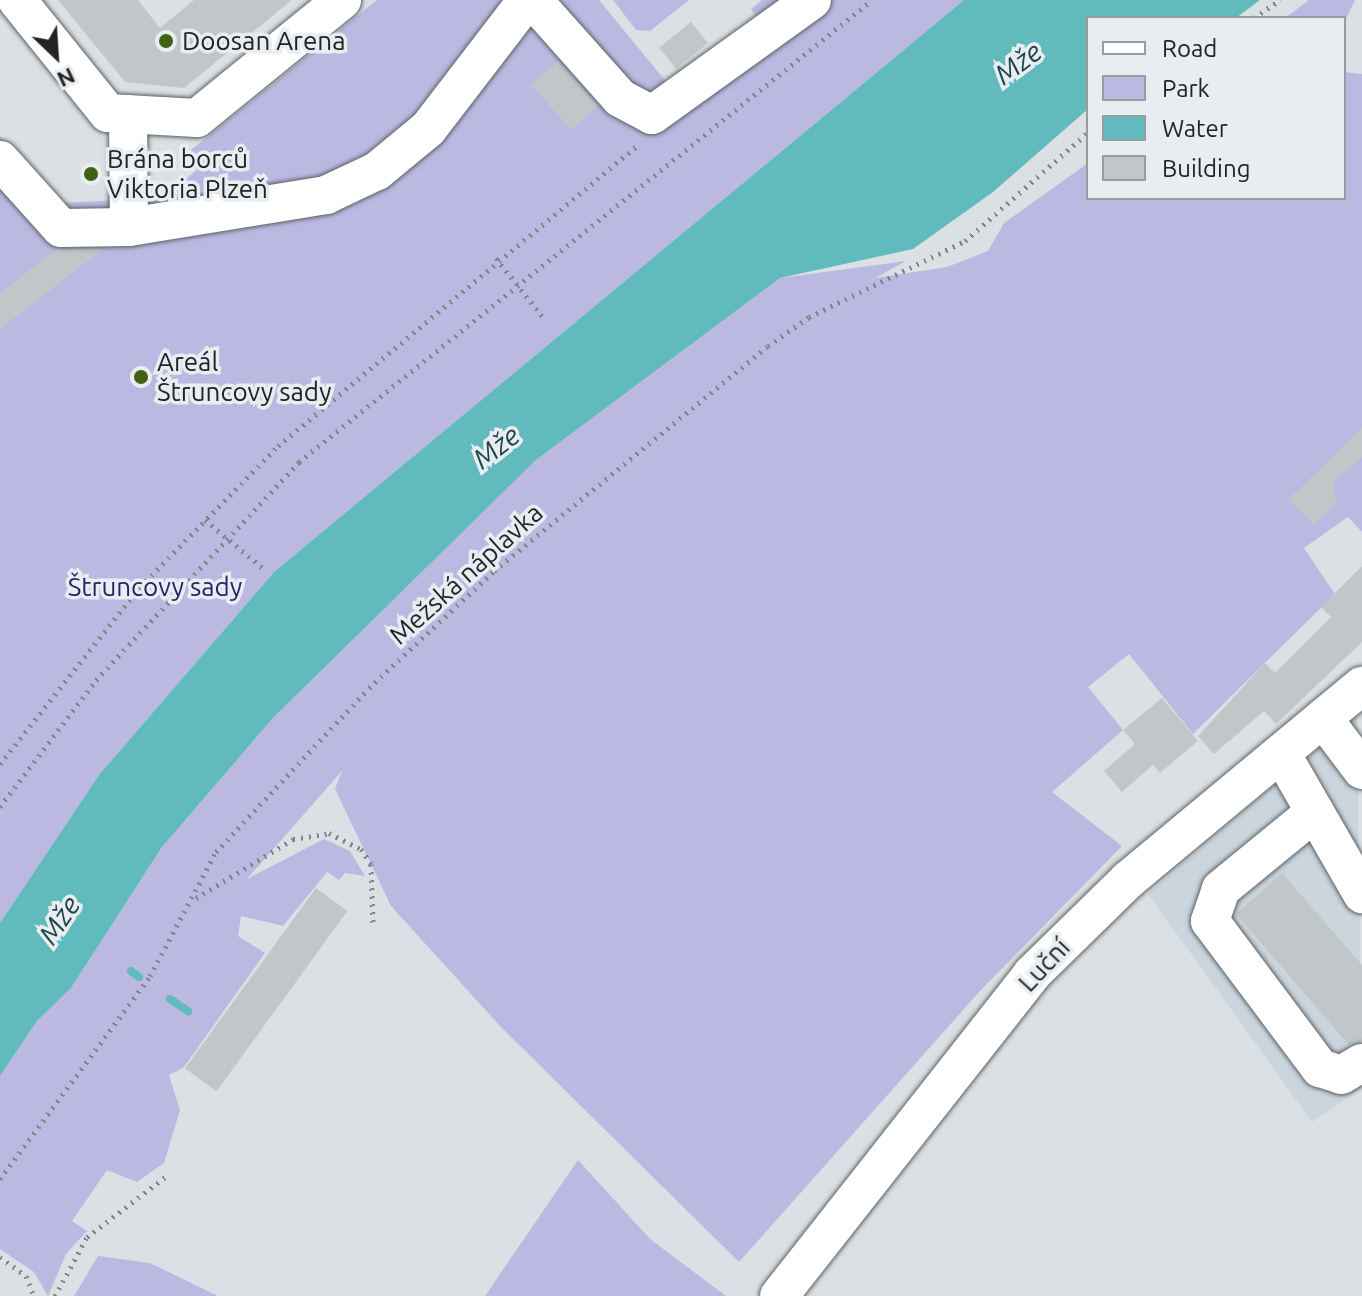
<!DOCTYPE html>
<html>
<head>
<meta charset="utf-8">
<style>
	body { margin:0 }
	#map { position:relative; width:1362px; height:1296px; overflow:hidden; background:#dbe0e4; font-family:Ubuntu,sans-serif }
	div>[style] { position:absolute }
	.built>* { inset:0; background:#cad5de }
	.green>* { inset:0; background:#bbb9e2 }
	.water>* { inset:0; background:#61bbbd }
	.stream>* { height:8px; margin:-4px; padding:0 4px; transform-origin:4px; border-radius:4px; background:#61bbbd }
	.building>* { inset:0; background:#c1c7c9; transform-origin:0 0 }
	.path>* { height:5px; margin-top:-2.5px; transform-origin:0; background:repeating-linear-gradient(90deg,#828588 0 2px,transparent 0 8px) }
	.roads { filter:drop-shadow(0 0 2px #5d6265) drop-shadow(0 0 2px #5d6265) }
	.minor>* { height:38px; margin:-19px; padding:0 19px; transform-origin:19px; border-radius:19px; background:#fff }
	.dots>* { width:22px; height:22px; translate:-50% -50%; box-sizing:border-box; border:4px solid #e8edf1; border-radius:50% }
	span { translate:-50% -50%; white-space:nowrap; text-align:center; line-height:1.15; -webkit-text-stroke:7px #e8edf1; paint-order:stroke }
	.poi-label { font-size:26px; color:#212324 }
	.left { translate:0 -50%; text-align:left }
	.street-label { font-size:26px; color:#212324 }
	.park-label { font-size:26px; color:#2f2066 }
	.water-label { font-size:28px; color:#1d4748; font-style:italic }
	.legend { position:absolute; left:1086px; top:16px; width:260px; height:184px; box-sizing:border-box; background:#e8edf1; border:2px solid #989c9f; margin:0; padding:10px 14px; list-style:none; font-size:24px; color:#212324 }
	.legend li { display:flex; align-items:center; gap:16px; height:40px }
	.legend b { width:40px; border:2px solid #989c9f }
	.north { position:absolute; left:16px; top:16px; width:80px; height:80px; -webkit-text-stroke:6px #e8edf1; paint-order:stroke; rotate:155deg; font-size:22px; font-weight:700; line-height:32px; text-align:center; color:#212324 }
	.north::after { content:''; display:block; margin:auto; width:28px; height:36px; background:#212324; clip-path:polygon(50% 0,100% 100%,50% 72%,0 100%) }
</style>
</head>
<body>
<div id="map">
	<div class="built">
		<div style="clip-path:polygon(1357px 713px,1362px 1088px,1312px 1122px,1148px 894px)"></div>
	</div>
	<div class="green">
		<div style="clip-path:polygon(377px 0,599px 0,668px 84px,759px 21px,751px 9px,762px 0,964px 0,274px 572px,99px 775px,0 923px,0 136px,58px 203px,162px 198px,197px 170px,185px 155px)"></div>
		<div style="clip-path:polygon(613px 0,689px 0,650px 31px,636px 30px)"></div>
		<div style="clip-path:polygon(1309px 0,1355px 0,1344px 23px,1285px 18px)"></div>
		<div style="clip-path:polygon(1344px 72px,1362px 74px,1362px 532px,1348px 517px,1304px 548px,1335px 594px,1193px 734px,1129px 654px,1088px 687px,1123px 730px,1052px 792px,1122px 846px,980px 991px,739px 1262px,500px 1026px,391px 906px,335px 789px,342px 771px,247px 879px,324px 839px,350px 851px,365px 876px,345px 873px,339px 880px,327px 872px,283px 926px,241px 916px,238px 936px,265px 953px,184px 1067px,169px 1075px,180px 1110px,164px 1163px,137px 1182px,107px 1170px,72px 1221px,87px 1231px,66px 1254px,48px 1296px,34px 1272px,0 1249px,0 1076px,37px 1021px,71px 988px,162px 847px,273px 718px,536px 460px,780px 278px,906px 261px,875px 278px,947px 267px,988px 251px,1004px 223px,1088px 163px,1088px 198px,1344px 198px)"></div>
		<div style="clip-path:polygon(578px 1160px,650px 1239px,726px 1296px,485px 1296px)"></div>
		<div style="clip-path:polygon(98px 1256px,150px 1263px,218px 1296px,74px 1296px)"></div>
	</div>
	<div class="water">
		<div style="clip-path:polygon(964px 0,1260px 0,1236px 18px,1088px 18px,1088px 109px,993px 192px,913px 249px,780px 278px,536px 460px,273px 718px,162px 847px,71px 988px,37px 1021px,0 1076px,0 923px,99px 775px,274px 572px)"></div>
	</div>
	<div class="stream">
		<div style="left:131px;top:971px;width:10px;rotate:37deg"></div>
		<div style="left:170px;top:999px;width:22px;rotate:34deg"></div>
	</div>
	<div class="building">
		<div style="clip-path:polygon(58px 0,138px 0,160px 28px,194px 0,292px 0,184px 88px,125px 82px)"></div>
		<div style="left:691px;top:22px;width:27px;height:41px;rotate:51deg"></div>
		<div style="left:558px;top:61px;width:60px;height:36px;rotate:48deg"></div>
		<div style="clip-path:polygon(57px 249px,103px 249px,0 329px,0 293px)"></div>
		<div style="clip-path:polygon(1362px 428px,1362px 457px,1333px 482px,1336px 503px,1314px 525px,1289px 499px)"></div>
		<div style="clip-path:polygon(1362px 566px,1362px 642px,1276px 724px,1264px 711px,1214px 754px,1198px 736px,1265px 663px,1275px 673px,1331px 617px,1321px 607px)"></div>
		<div style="clip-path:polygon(1162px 698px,1198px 741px,1160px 773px,1153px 765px,1122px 792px,1104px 771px,1135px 744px,1123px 730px)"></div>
		<div style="clip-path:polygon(1282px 873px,1362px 965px,1362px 1041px,1349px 1045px,1236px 914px)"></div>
		<div style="left:316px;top:888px;width:39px;height:223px;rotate:36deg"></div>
	</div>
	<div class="path">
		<div style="left:1254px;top:18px;width:32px;rotate:-35deg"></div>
		<div style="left:496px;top:258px;width:74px;rotate:51.6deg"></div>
		<div style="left:205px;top:520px;width:75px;rotate:39.6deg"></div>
		<div style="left:0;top:764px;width:226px;rotate:-51.7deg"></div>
		<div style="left:140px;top:587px;width:197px;rotate:-45.6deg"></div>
		<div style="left:278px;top:446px;width:472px;rotate:-39.9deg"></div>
		<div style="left:0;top:807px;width:159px;rotate:-52.9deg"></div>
		<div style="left:96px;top:680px;width:298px;rotate:-47deg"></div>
		<div style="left:299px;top:462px;width:736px;rotate:-38.88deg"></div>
		<div style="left:196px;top:898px;width:114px;rotate:-31.3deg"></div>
		<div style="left:293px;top:839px;width:36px;rotate:-9deg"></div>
		<div style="left:329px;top:833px;width:36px;rotate:27deg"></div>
		<div style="left:361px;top:849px;width:18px;rotate:56deg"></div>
		<div style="left:371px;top:864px;width:60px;rotate:88.1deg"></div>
		<div style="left:0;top:1179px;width:252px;rotate:-53.5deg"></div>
		<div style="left:150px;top:976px;width:140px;rotate:-62deg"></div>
		<div style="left:216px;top:852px;width:224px;rotate:-47deg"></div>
		<div style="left:369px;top:688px;width:171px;rotate:-43.1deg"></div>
		<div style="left:494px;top:571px;width:355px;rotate:-39.4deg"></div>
		<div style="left:768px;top:346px;width:50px;rotate:-35.3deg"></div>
		<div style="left:809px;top:317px;width:174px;rotate:-26deg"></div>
		<div style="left:965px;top:241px;width:164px;rotate:-41.5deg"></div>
		<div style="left:0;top:1257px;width:32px;rotate:36deg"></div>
		<div style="left:26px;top:1276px;width:22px;rotate:68deg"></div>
		<div style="left:55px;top:1296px;width:67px;rotate:-61.5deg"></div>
		<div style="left:87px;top:1237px;width:103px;rotate:-37.5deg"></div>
	</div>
	<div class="roads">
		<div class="minor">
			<div style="left:17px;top:0;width:145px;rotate:51.2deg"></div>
			<div style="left:108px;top:113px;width:89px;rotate:3.2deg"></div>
			<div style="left:197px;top:118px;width:187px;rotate:-39.1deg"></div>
			<div style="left:533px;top:0;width:131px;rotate:48.4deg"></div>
			<div style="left:620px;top:98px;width:36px;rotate:28deg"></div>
			<div style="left:652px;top:115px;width:197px;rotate:-35.7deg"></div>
			<div style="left:128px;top:114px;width:113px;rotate:89.5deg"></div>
			<div style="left:0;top:160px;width:91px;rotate:48.1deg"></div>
			<div style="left:61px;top:228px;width:68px;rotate:-0.8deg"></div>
			<div style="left:129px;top:227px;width:200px;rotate:-9.2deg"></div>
			<div style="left:326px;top:195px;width:56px;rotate:-25.2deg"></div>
			<div style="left:377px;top:171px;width:66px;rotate:-39.5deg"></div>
			<div style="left:428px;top:129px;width:163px;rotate:-52.5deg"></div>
			<div style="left:1323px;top:718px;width:65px;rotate:53.1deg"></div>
			<div style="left:1281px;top:753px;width:163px;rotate:60.1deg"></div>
			<div style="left:1315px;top:812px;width:122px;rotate:140.7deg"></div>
			<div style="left:1221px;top:889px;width:34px;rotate:109deg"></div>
			<div style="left:1210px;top:921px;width:184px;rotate:53.2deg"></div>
			<div style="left:1320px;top:1068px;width:22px;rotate:18deg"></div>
			<div style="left:1341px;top:1075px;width:24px;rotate:-30deg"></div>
			<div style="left:779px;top:1296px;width:410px;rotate:-51.8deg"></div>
			<div style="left:1032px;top:974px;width:134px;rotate:-44.4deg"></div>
			<div style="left:1128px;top:880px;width:304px;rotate:-39.7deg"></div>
		</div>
	</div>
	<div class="dots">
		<div style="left:166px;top:41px;background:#416115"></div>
		<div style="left:91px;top:174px;background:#416115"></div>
		<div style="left:141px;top:377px;background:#416115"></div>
	</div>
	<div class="poi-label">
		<span class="left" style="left:182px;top:41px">Doosan Arena</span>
		<span class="left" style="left:107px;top:174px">Brána borců<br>Viktoria Plzeň</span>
		<span class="left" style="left:157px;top:377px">Areál<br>Štruncovy sady</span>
	</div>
	<div class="street-label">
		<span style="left:466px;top:574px;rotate:-42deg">Mežská náplavka</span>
		<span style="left:1044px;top:965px;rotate:-47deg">Luční</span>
	</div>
	<div class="park-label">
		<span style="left:155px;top:587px">Štruncovy sady</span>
	</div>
	<div class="water-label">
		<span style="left:1018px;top:63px;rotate:-37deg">Mže</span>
		<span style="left:496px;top:447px;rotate:-38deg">Mže</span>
		<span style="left:59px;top:920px;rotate:-56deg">Mže</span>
	</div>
	<ul class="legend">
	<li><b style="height:10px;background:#fff"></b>Road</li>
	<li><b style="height:22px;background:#bbb9e2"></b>Park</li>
	<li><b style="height:22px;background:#61bbbd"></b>Water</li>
	<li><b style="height:22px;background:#c1c7c9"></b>Building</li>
	</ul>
	<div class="north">N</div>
</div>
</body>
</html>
